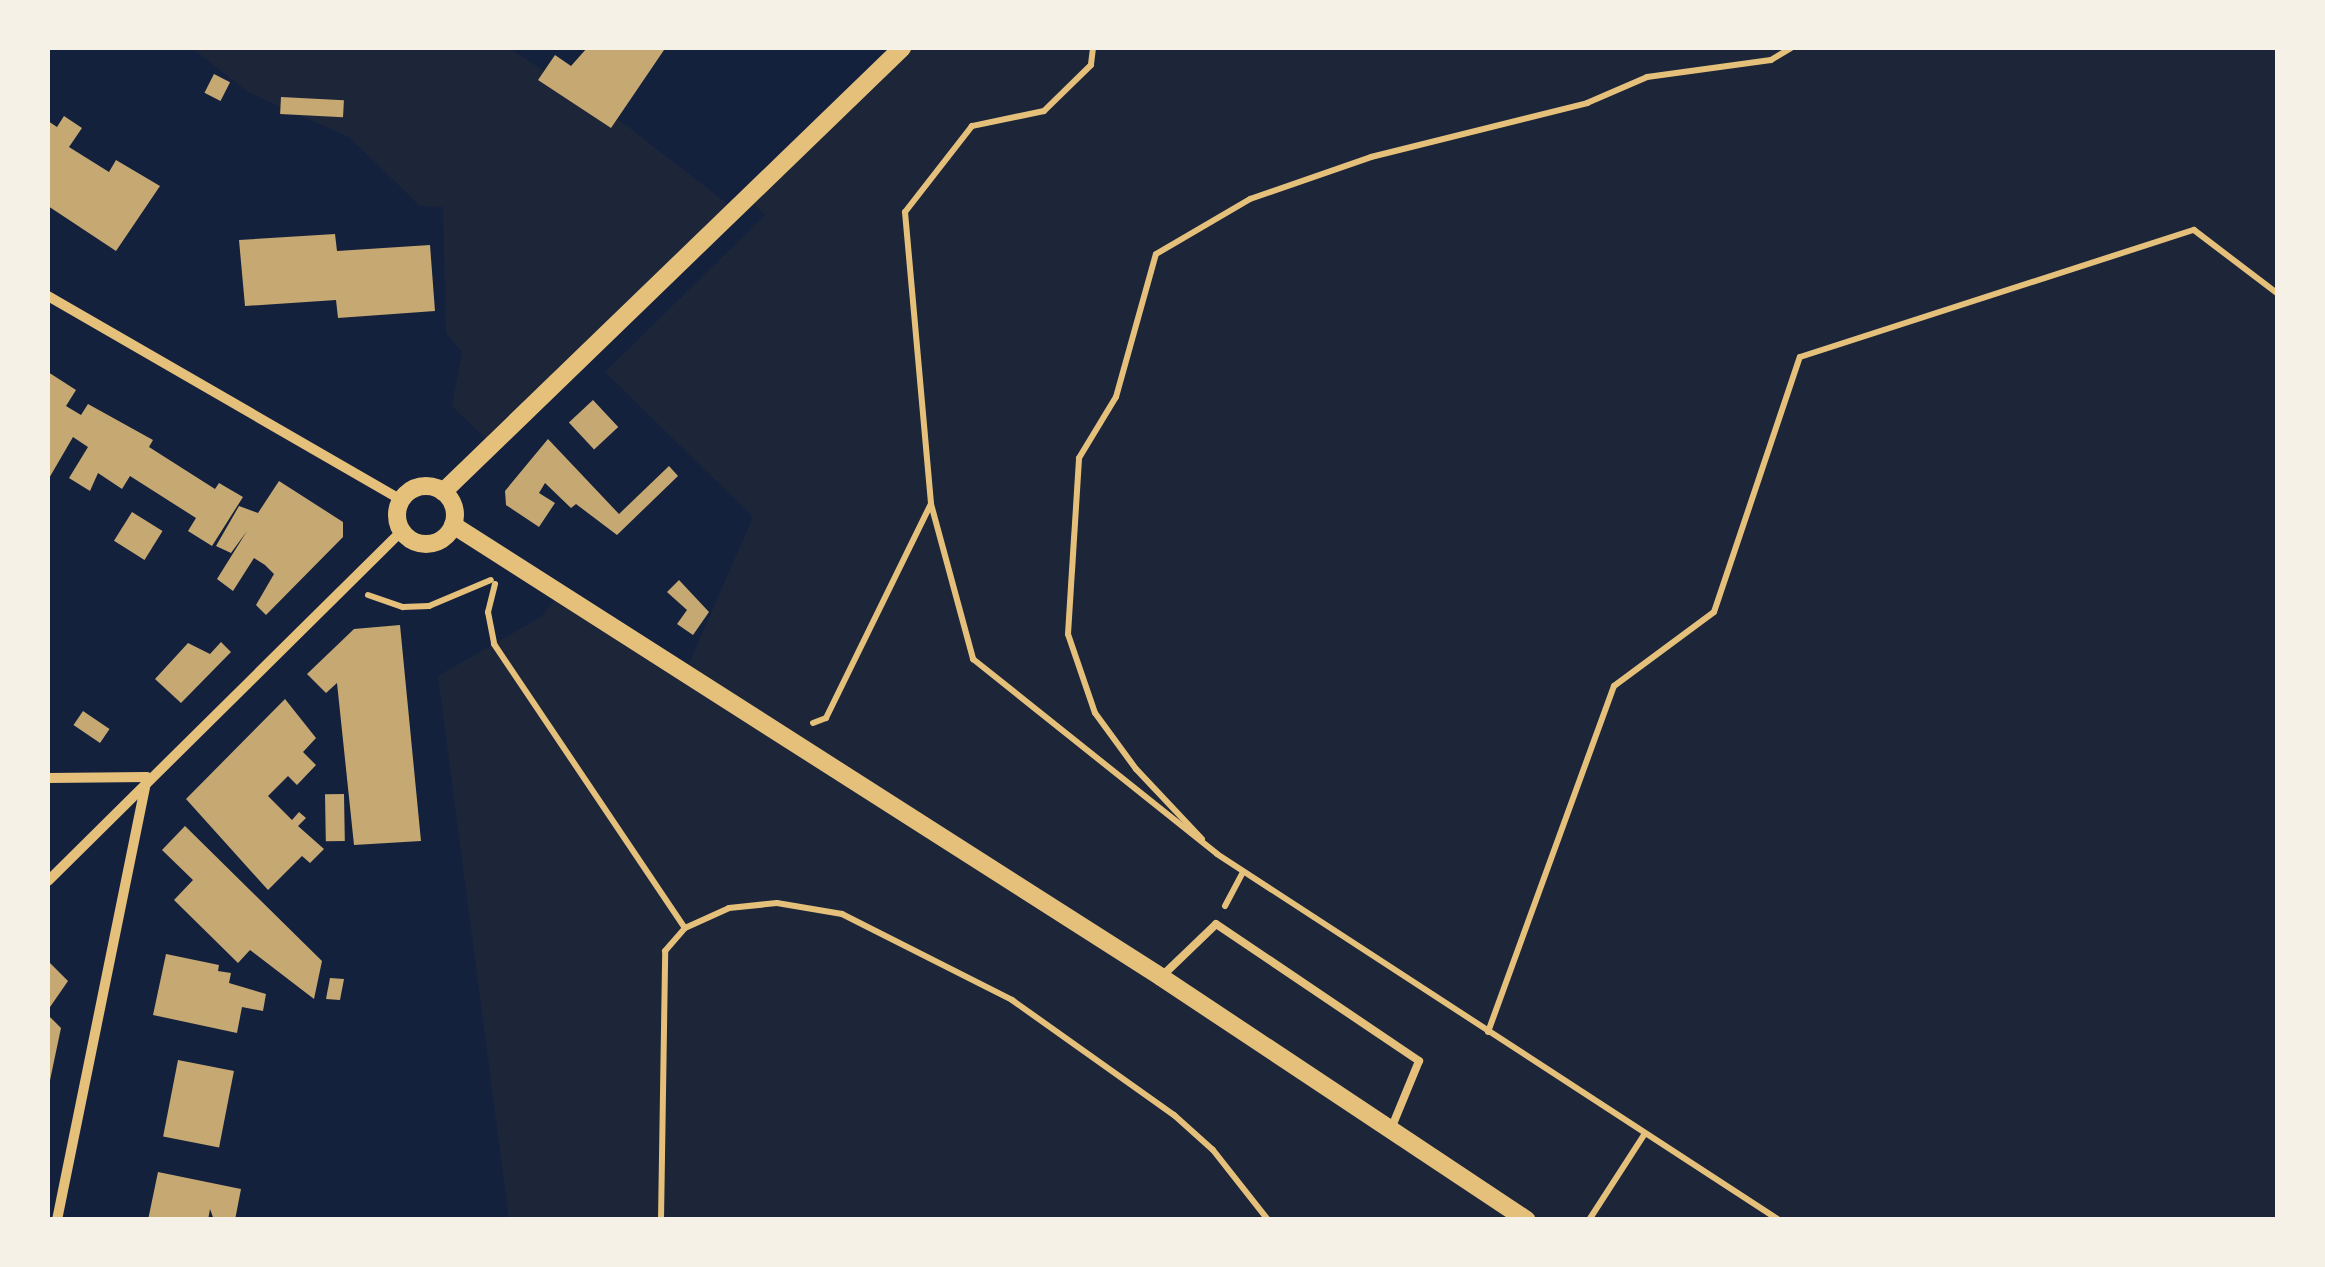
<!DOCTYPE html>
<html>
<head>
<meta charset="utf-8">
<style>
	body { margin:0 }
	#map { position:relative; width:2325px; height:1267px; overflow:hidden; background:#14213d; font-family:"PT Sans",sans-serif }
	div>[style] { position:absolute }
	.green>* { inset:0; background:#1d2539 }
	.building>* { inset:0; background:#c6a872; transform-origin:0 0 }
	.path>* { height:6px; margin:-3px; padding:0 3px; transform-origin:3px; border-radius:3px; background:#e5c07b }
	.service>* { height:8px; margin:-4px; padding:0 4px; transform-origin:4px; border-radius:4px; background:#e5c07b }
	.minor>* { height:10px; margin:-5px; padding:0 5px; transform-origin:5px; border-radius:5px; background:#e5c07b }
	.tertiary>* { height:18px; margin:-9px; padding:0 9px; transform-origin:9px; border-radius:9px; background:#e5c07b }
	.tertiary>.ring { margin:-9px; padding:0; box-sizing:content-box; background:none; border:18px solid #e5c07b; border-radius:50% }
	span { translate:-50% -50%; white-space:nowrap; text-align:center; line-height:1.15; -webkit-text-stroke:10px #f6f1e7; paint-order:stroke }
	.frame { position:absolute; inset:0; border:50px solid #f6f1e7; pointer-events:none }
</style>
</head>
<body>
<div id="map">
	<div class="green">
		<div style="clip-path:polygon(192px 48px,509px 48px,623px 123px,738px 212px,492px 445px,452px 406px,462px 352px,446px 333px,443px 207px,420px 206px,349px 137px,248px 92px)"></div>
		<div style="clip-path:polygon(902px 48px,2277px 48px,2277px 1219px,509px 1219px,438px 676px,541px 617px,560px 593px,685px 673px,753px 517px,605px 372px,765px 215px,750px 200px)"></div>
	</div>
	<div class="building">
		<div style="clip-path:polygon(587px 48px,664px 50px,611px 128px,538px 80px,555px 55px,571px 66px)"></div>
		<div style="left:214px;top:74px;width:18px;height:21px;rotate:27deg"></div>
		<div style="left:281px;top:97px;width:63px;height:17px;rotate:3deg"></div>
		<div style="clip-path:polygon(64px 116px,82px 128px,69px 147px,109px 172px,116px 160px,160px 186px,116px 251px,48px 206px,48px 121px,57px 127px)"></div>
		<div style="clip-path:polygon(335px 234px,337px 251px,430px 245px,435px 311px,338px 318px,336px 300px,245px 306px,239px 240px)"></div>
		<div style="clip-path:polygon(48px 372px,76px 390px,66px 406px,81px 415px,88px 404px,153px 440px,149px 447px,215px 489px,219px 483px,243px 497px,212px 546px,188px 531px,196px 518px,130px 476px,122px 489px,98px 473px,90px 491px,69px 478px,88px 447px,73px 437px,48px 480px)"></div>
		<div style="left:593px;top:400px;width:37px;height:33px;rotate:47deg"></div>
		<div style="clip-path:polygon(548px 439px,619px 514px,669px 466px,678px 476px,617px 535px,576px 504px,571px 508px,545px 483px,539px 493px,555px 503px,539px 527px,506px 505px,505px 491px)"></div>
		<div style="clip-path:polygon(279px 481px,343px 522px,343px 537px,266px 615px,256px 605px,274px 574px,265px 565px,254px 558px,233px 591px,217px 579px,247px 531px,231px 553px,216px 546px,239px 506px,258px 513px)"></div>
		<div style="left:132px;top:512px;width:36px;height:34px;rotate:32deg"></div>
		<div style="clip-path:polygon(679px 580px,709px 612px,693px 635px,677px 624px,687px 610px,667px 592px)"></div>
		<div style="clip-path:polygon(400px 625px,421px 841px,354px 845px,337px 683px,326px 693px,307px 674px,354px 629px)"></div>
		<div style="clip-path:polygon(221px 642px,231px 652px,181px 703px,155px 679px,188px 643px,210px 654px)"></div>
		<div style="clip-path:polygon(285px 699px,316px 738px,303px 752px,316px 765px,297px 785px,288px 776px,268px 796px,292px 820px,299px 812px,306px 818px,298px 826px,324px 849px,310px 863px,302px 856px,268px 890px,186px 799px)"></div>
		<div style="left:83px;top:711px;width:32px;height:17px;rotate:34deg"></div>
		<div style="left:344px;top:794px;width:47px;height:19px;rotate:89deg"></div>
		<div style="clip-path:polygon(185px 826px,322px 961px,314px 999px,250px 950px,238px 963px,174px 900px,193px 880px,162px 850px)"></div>
		<div style="clip-path:polygon(166px 954px,219px 965px,218px 971px,231px 973px,229px 983px,266px 994px,263px 1011px,242px 1007px,237px 1033px,153px 1015px)"></div>
		<div style="clip-path:polygon(48px 961px,68px 981px,48px 1010px)"></div>
		<div style="clip-path:polygon(330px 978px,344px 979px,340px 1000px,326px 999px)"></div>
		<div style="clip-path:polygon(48px 1015px,61px 1028px,49px 1085px,48px 1085px)"></div>
		<div style="left:178px;top:1060px;width:57px;height:78px;rotate:11deg"></div>
		<div style="clip-path:polygon(158px 1172px,241px 1189px,235px 1220px,214px 1220px,210px 1209px,208px 1220px,148px 1220px)"></div>
	</div>
	<div class="path">
		<div style="left:1093px;top:48px;width:17px;rotate:97deg"></div>
		<div style="left:1091px;top:65px;width:66px;rotate:135.6deg"></div>
		<div style="left:1044px;top:111px;width:74px;rotate:168.2deg"></div>
		<div style="left:972px;top:126px;width:109px;rotate:127.9deg"></div>
		<div style="left:905px;top:212px;width:293px;rotate:84.9deg"></div>
		<div style="left:931px;top:504px;width:161px;rotate:74.8deg"></div>
		<div style="left:973px;top:659px;width:312px;rotate:38.6deg"></div>
		<div style="left:1217px;top:854px;width:671px;rotate:33.07deg"></div>
		<div style="left:495px;top:584px;width:29px;rotate:104deg"></div>
		<div style="left:488px;top:612px;width:33px;rotate:79deg"></div>
		<div style="left:494px;top:644px;width:342px;rotate:56.1deg"></div>
		<div style="left:368px;top:595px;width:37px;rotate:19deg"></div>
		<div style="left:403px;top:607px;width:26px;rotate:-2deg"></div>
		<div style="left:429px;top:606px;width:67px;rotate:-22.8deg"></div>
		<div style="left:813px;top:723px;width:14px;rotate:-21deg"></div>
		<div style="left:826px;top:718px;width:238px;rotate:-63.9deg"></div>
		<div style="left:1202px;top:839px;width:96px;rotate:-133.3deg"></div>
		<div style="left:1136px;top:769px;width:69px;rotate:-126.2deg"></div>
		<div style="left:1095px;top:713px;width:83px;rotate:-108.9deg"></div>
		<div style="left:1068px;top:634px;width:176px;rotate:-86.4deg"></div>
		<div style="left:1079px;top:458px;width:71px;rotate:-58.8deg"></div>
		<div style="left:1116px;top:397px;width:148px;rotate:-74.4deg"></div>
		<div style="left:1156px;top:254px;width:109px;rotate:-30.3deg"></div>
		<div style="left:1250px;top:199px;width:128px;rotate:-19.1deg"></div>
		<div style="left:1371px;top:157px;width:223px;rotate:-14deg"></div>
		<div style="left:1587px;top:103px;width:65px;rotate:-23.4deg"></div>
		<div style="left:1647px;top:77px;width:125px;rotate:-7.8deg"></div>
		<div style="left:1771px;top:60px;width:23px;rotate:-31deg"></div>
		<div style="left:1225px;top:906px;width:38px;rotate:-62deg"></div>
		<div style="left:1488px;top:1032px;width:368px;rotate:-70deg"></div>
		<div style="left:1614px;top:686px;width:124px;rotate:-36.5deg"></div>
		<div style="left:1714px;top:612px;width:269px;rotate:-71.4deg"></div>
		<div style="left:1800px;top:357px;width:414px;rotate:-17.9deg"></div>
		<div style="left:2194px;top:230px;width:106px;rotate:37.3deg"></div>
		<div style="left:661px;top:1220px;width:269px;rotate:-89.1deg"></div>
		<div style="left:665px;top:951px;width:30px;rotate:-49deg"></div>
		<div style="left:685px;top:928px;width:48px;rotate:-24.4deg"></div>
		<div style="left:729px;top:908px;width:48px;rotate:-5.9deg"></div>
		<div style="left:777px;top:903px;width:66px;rotate:9.6deg"></div>
		<div style="left:842px;top:914px;width:191px;rotate:26.8deg"></div>
		<div style="left:1012px;top:1000px;width:199px;rotate:35.4deg"></div>
		<div style="left:1174px;top:1115px;width:52px;rotate:41.9deg"></div>
		<div style="left:1213px;top:1150px;width:89px;rotate:51.8deg"></div>
		<div style="left:1589px;top:1220px;width:101px;rotate:-57.1deg"></div>
	</div>
	<div class="service">
		<div style="left:1161px;top:977px;width:76px;rotate:-43.9deg"></div>
		<div style="left:1216px;top:924px;width:245px;rotate:34deg"></div>
		<div style="left:1419px;top:1061px;width:74px;rotate:112.4deg"></div>
	</div>
	<div class="minor">
		<div style="left:48px;top:296px;width:408px;rotate:30deg"></div>
		<div style="left:48px;top:778px;width:99px;rotate:-0.6deg"></div>
		<div style="left:48px;top:881px;width:498px;rotate:-44.7deg"></div>
		<div style="left:57px;top:1220px;width:451px;rotate:-78.5deg"></div>
	</div>
	<div class="tertiary">
		<div class="ring" style="left:397px;top:486px;width:40px;height:40px"></div>
		<div style="left:443px;top:492px;width:639px;rotate:-44.05deg"></div>
		<div style="left:453px;top:525px;width:840px;rotate:32.55deg"></div>
		<div style="left:1161px;top:977px;width:439px;rotate:33.6deg"></div>
	</div>
	<div class="frame"></div>
</div>
</body>
</html>
